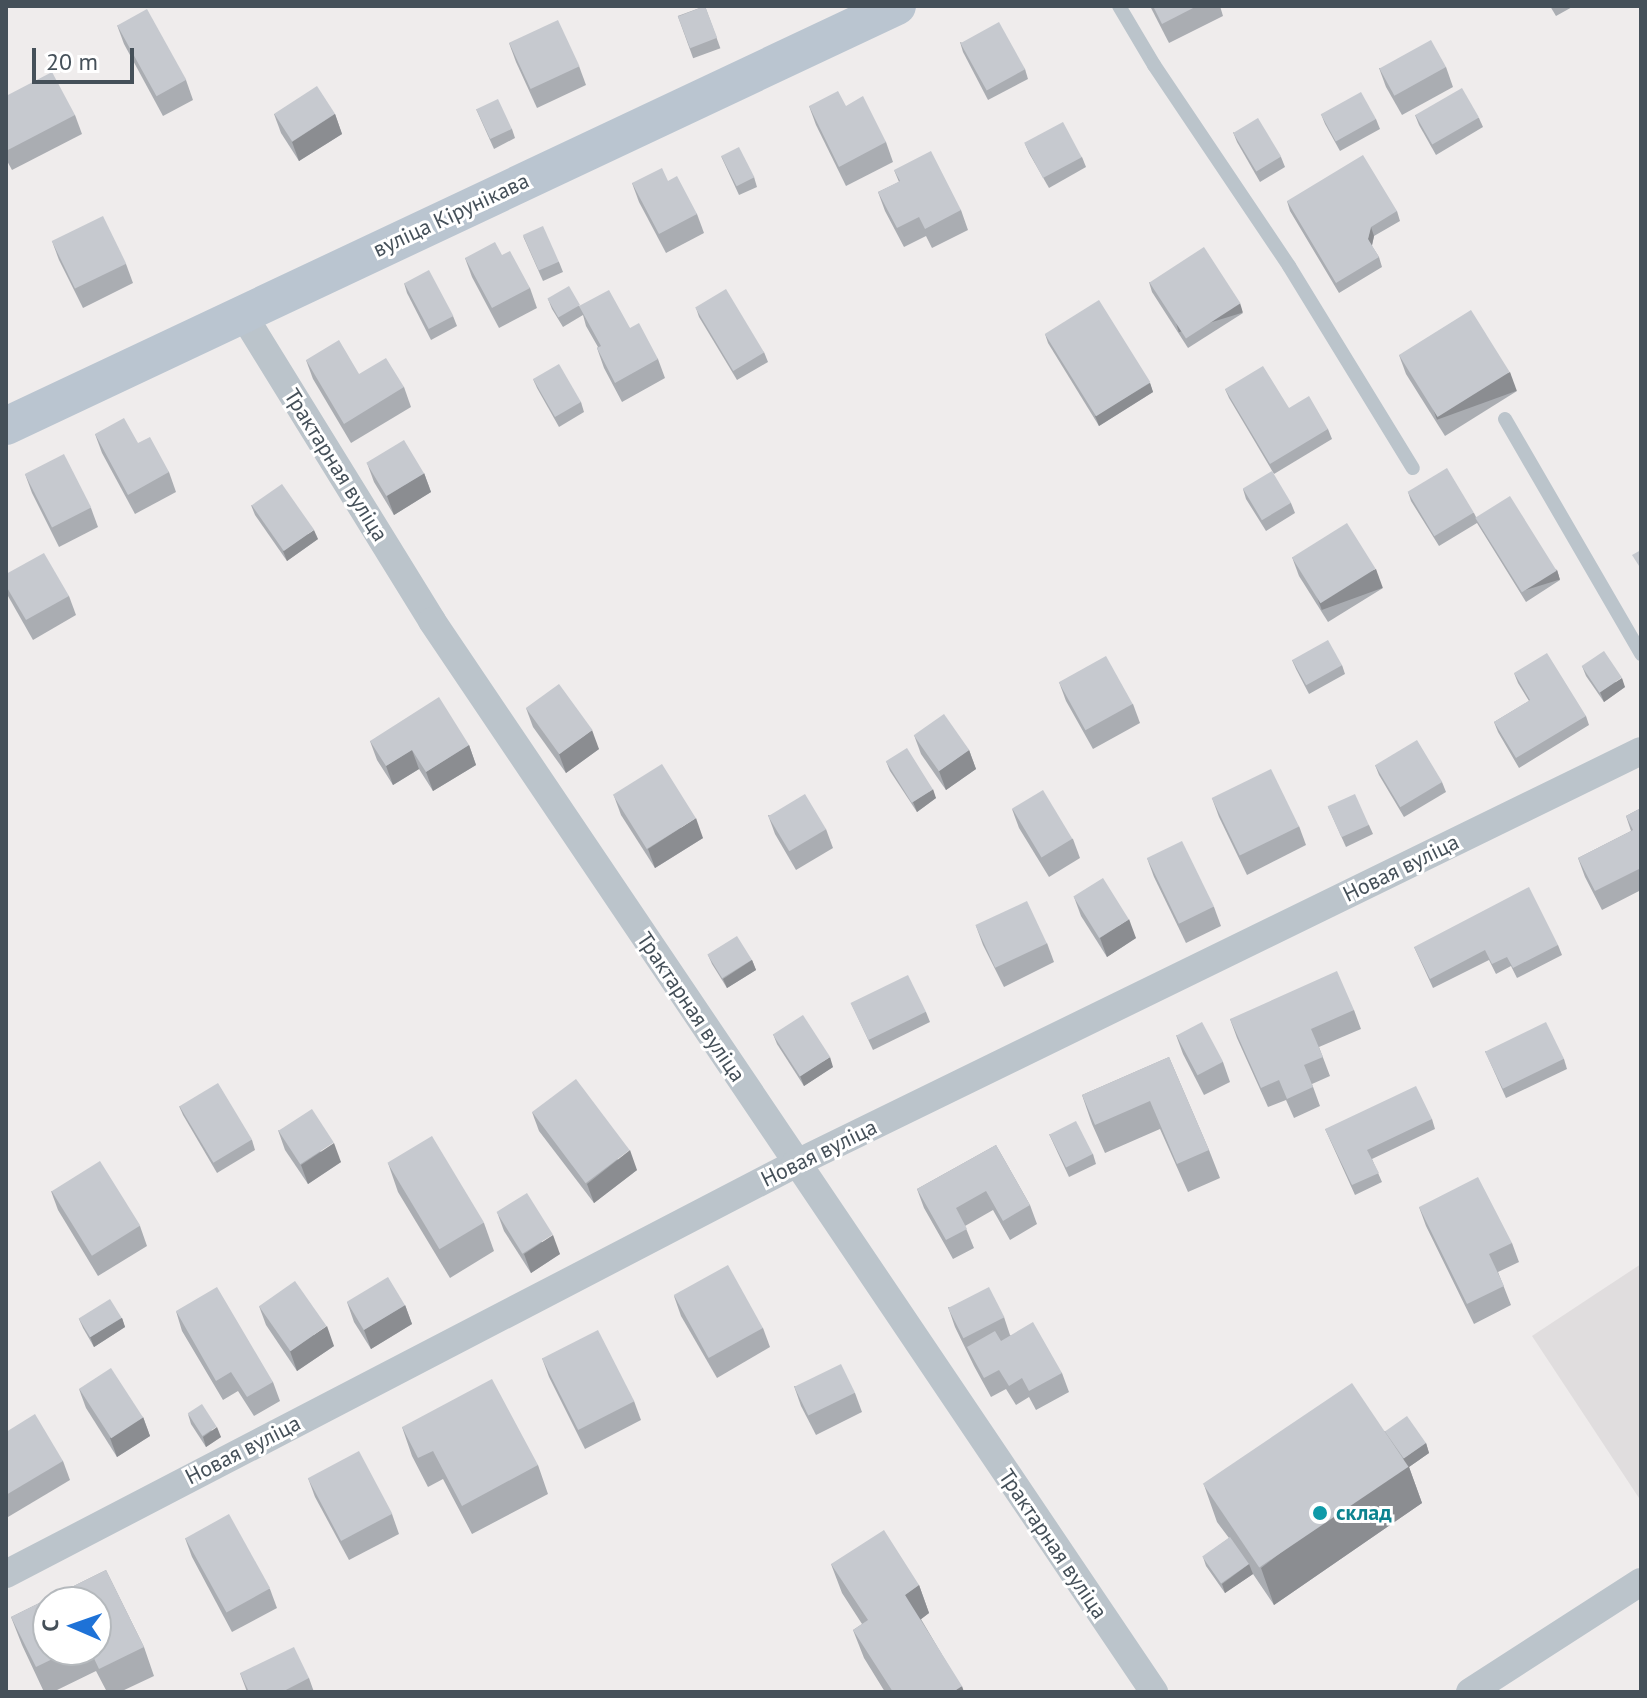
<!DOCTYPE html>
<html>
<head>
<meta charset="utf-8">
<style>
	body { margin:0 }
	#map { position:relative; width:1647px; height:1698px; overflow:hidden; background:#efecec; font-family:"PT Sans",sans-serif }
	div>[style] { position:absolute }
	.education>* { inset:0; background:#e0ddde }
	.lane>* { height:14px; margin:-7px; padding:0 7px; transform-origin:7px; border-radius:7px; background:#bbc4cb }
	.street>* { height:28px; margin:-14px; padding:0 14px; transform-origin:14px; border-radius:14px; background:#bbc4cb }
	.secondary>* { height:38px; margin:-19px; padding:0 19px; transform-origin:19px; border-radius:19px; background:#bac5d0 }
	.wall>* { inset:0; background:#aaadb2; transform-origin:0 0 }
	.shaded-wall>* { inset:0; background:#8b8d91; transform-origin:0 0 }
	.building>* { inset:0; background:#c6c9cf; transform-origin:0 0 }
	.dots>* { width:22px; height:22px; translate:-50% -50%; box-sizing:border-box; border:4px solid #fff; border-radius:50% }
	span { translate:-50% -50%; white-space:nowrap; text-align:center; line-height:1.15; -webkit-text-stroke:6px #fff; paint-order:stroke }
	.street-label { font-size:22px; color:#455059 }
	.culture-label { font-size:22px; color:#0d838f; font-weight:700 }
	.left { translate:0 -50%; text-align:left }
	.frame { position:absolute; inset:0; border:8px solid #455059; pointer-events:none }
	.north { position:absolute; left:32px; top:1586px; width:80px; height:80px; box-sizing:border-box; background:#fff; border:2px solid #b5b9bd; border-radius:50%; rotate:272deg; font-size:22px; font-weight:700; line-height:32px; text-align:center; color:#455059 }
	.north::after { content:''; display:block; margin:auto; width:28px; height:36px; background:#1e72d7; clip-path:polygon(50% 0,100% 100%,50% 72%,0 100%) }
	.scale { position:absolute; left:32px; top:48px; width:102px; height:36px; box-sizing:border-box; border:4px solid #455059; border-top:0; padding-left:10px; font-size:24px; line-height:28px; white-space:nowrap; color:#455059; -webkit-text-stroke:6px #fff; paint-order:stroke }
</style>
</head>
<body>
<div id="map">
	<div class="education">
		<div style="clip-path:polygon(1641px 1264px,1641px 1501px,1532px 1336px)"></div>
	</div>
	<div class="lane">
		<div style="left:1119px;top:6px;width:69px;rotate:59.3deg"></div>
		<div style="left:1154px;top:65px;width:242px;rotate:56.1deg"></div>
		<div style="left:1289px;top:266px;width:237px;rotate:58.5deg"></div>
		<div style="left:1505px;top:419px;width:272px;rotate:59.9deg"></div>
	</div>
	<div class="street">
		<div style="left:242px;top:313px;width:362px;rotate:58.3deg"></div>
		<div style="left:432px;top:621px;width:1292px;rotate:56.01deg"></div>
		<div style="left:6px;top:1574px;width:889px;rotate:-27.46deg"></div>
		<div style="left:795px;top:1164px;width:941px;rotate:-26.02deg"></div>
		<div style="left:1470px;top:1692px;width:203px;rotate:-32.8deg"></div>
	</div>
	<div class="secondary">
		<div style="left:6px;top:426px;width:985px;rotate:-25.24deg"></div>
	</div>
	<div class="wall">
		<div style="left:705px;top:6px;width:45px;height:29px;rotate:70deg"></div>
		<div style="clip-path:polygon(1150px 6px,1220px 6px,1223px 16px,1169px 43px)"></div>
		<div style="clip-path:polygon(1550px 6px,1574px 6px,1556px 16px)"></div>
		<div style="clip-path:polygon(117px 25px,186px 80px,193px 100px,163px 116px,124px 44px)"></div>
		<div style="clip-path:polygon(960px 42px,1025px 69px,1028px 79px,988px 100px,963px 52px)"></div>
		<div style="clip-path:polygon(509px 43px,579px 66px,586px 85px,537px 108px,516px 62px)"></div>
		<div style="clip-path:polygon(1446px 67px,1453px 87px,1402px 115px,1386px 87px,1379px 68px)"></div>
		<div style="clip-path:polygon(6px 96px,75px 115px,82px 134px,12px 170px,6px 159px)"></div>
		<div style="clip-path:polygon(809px 106px,846px 106px,886px 142px,893px 162px,846px 186px,816px 125px)"></div>
		<div style="clip-path:polygon(476px 109px,512px 129px,515px 138px,494px 149px)"></div>
		<div style="clip-path:polygon(274px 114px,335px 114px,342px 134px,299px 161px,281px 133px)"></div>
		<div style="clip-path:polygon(1321px 114px,1376px 119px,1380px 129px,1340px 151px,1325px 124px)"></div>
		<div style="clip-path:polygon(1415px 115px,1479px 118px,1483px 127px,1436px 155px,1419px 125px)"></div>
		<div style="clip-path:polygon(1233px 132px,1281px 157px,1285px 167px,1260px 182px,1237px 142px)"></div>
		<div style="clip-path:polygon(1025px 144px,1082px 157px,1086px 167px,1049px 188px,1029px 153px)"></div>
		<div style="clip-path:polygon(721px 156px,754px 177px,757px 187px,739px 195px)"></div>
		<div style="clip-path:polygon(894px 170px,961px 210px,968px 230px,932px 248px,926px 236px,904px 247px,885px 211px,878px 192px,899px 182px)"></div>
		<div style="clip-path:polygon(668px 181px,697px 214px,704px 233px,666px 253px,639px 202px,632px 183px)"></div>
		<div style="clip-path:polygon(1287px 201px,1397px 211px,1400px 221px,1374px 236px,1372px 246px,1379px 257px,1382px 267px,1339px 293px,1290px 211px)"></div>
		<div style="clip-path:polygon(523px 236px,559px 262px,563px 272px,543px 281px)"></div>
		<div style="clip-path:polygon(52px 241px,126px 264px,133px 283px,83px 308px,59px 260px)"></div>
		<div style="clip-path:polygon(502px 255px,530px 288px,537px 308px,499px 328px,472px 277px,465px 258px)"></div>
		<div style="clip-path:polygon(1149px 282px,1243px 313px,1188px 348px,1152px 292px)"></div>
		<div style="clip-path:polygon(404px 283px,453px 316px,457px 326px,431px 340px,407px 293px)"></div>
		<div style="clip-path:polygon(548px 299px,580px 306px,630px 328px,658px 359px,665px 378px,622px 402px,604px 368px,597px 348px,598px 347px,586px 326px,583px 315px,563px 327px,552px 309px)"></div>
		<div style="clip-path:polygon(696px 308px,764px 352px,768px 362px,737px 380px,699px 317px)"></div>
		<div style="clip-path:polygon(1045px 334px,1150px 383px,1153px 392px,1099px 426px,1048px 343px)"></div>
		<div style="clip-path:polygon(1399px 355px,1517px 391px,1445px 436px,1406px 374px)"></div>
		<div style="clip-path:polygon(306px 360px,359px 374px,404px 387px,411px 407px,351px 443px,313px 379px)"></div>
		<div style="clip-path:polygon(533px 379px,581px 402px,584px 412px,559px 427px,537px 388px)"></div>
		<div style="clip-path:polygon(1225px 389px,1289px 408px,1328px 429px,1332px 439px,1274px 474px,1229px 398px)"></div>
		<div style="clip-path:polygon(95px 434px,138px 443px,169px 472px,176px 492px,135px 514px,102px 453px)"></div>
		<div style="clip-path:polygon(367px 463px,424px 473px,431px 492px,394px 515px,374px 482px)"></div>
		<div style="clip-path:polygon(25px 474px,91px 508px,98px 527px,59px 547px,32px 493px)"></div>
		<div style="clip-path:polygon(1243px 489px,1291px 503px,1295px 513px,1266px 531px,1246px 499px)"></div>
		<div style="clip-path:polygon(1408px 492px,1474px 513px,1476px 517px,1557px 570px,1560px 580px,1526px 602px,1477px 523px,1439px 546px,1411px 501px)"></div>
		<div style="clip-path:polygon(251px 505px,318px 539px,287px 561px,255px 515px)"></div>
		<div style="clip-path:polygon(1292px 557px,1383px 588px,1328px 622px,1299px 576px)"></div>
		<div style="clip-path:polygon(6px 574px,69px 596px,76px 615px,33px 640px,8px 596px,6px 591px)"></div>
		<div style="clip-path:polygon(1292px 660px,1342px 665px,1345px 674px,1309px 694px,1296px 669px)"></div>
		<div style="clip-path:polygon(1582px 666px,1625px 687px,1604px 702px,1586px 676px)"></div>
		<div style="clip-path:polygon(1514px 673px,1586px 716px,1589px 725px,1519px 768px,1498px 732px,1494px 722px,1529px 701px,1518px 683px)"></div>
		<div style="clip-path:polygon(1059px 682px,1133px 704px,1140px 723px,1093px 749px,1066px 701px)"></div>
		<div style="clip-path:polygon(526px 708px,599px 749px,566px 773px,533px 727px)"></div>
		<div style="clip-path:polygon(914px 735px,969px 750px,976px 769px,946px 790px,921px 754px)"></div>
		<div style="clip-path:polygon(370px 741px,469px 745px,476px 765px,433px 791px,419px 769px,393px 785px,377px 760px)"></div>
		<div style="clip-path:polygon(886px 761px,936px 798px,917px 812px,890px 771px)"></div>
		<div style="clip-path:polygon(1375px 765px,1442px 782px,1446px 792px,1404px 817px,1379px 775px)"></div>
		<div style="clip-path:polygon(614px 796px,703px 838px,655px 868px,621px 815px)"></div>
		<div style="clip-path:polygon(1212px 798px,1299px 826px,1306px 845px,1247px 875px,1219px 817px)"></div>
		<div style="clip-path:polygon(1328px 807px,1369px 825px,1373px 834px,1346px 847px)"></div>
		<div style="clip-path:polygon(1641px 808px,1641px 890px,1602px 910px,1585px 877px,1578px 858px,1631px 831px,1626px 816px)"></div>
		<div style="clip-path:polygon(1012px 809px,1073px 839px,1080px 858px,1049px 877px,1019px 828px)"></div>
		<div style="clip-path:polygon(768px 815px,826px 829px,833px 848px,796px 870px,775px 834px)"></div>
		<div style="clip-path:polygon(1147px 858px,1214px 907px,1221px 926px,1186px 943px,1154px 877px)"></div>
		<div style="clip-path:polygon(1074px 897px,1136px 938px,1107px 957px,1081px 916px)"></div>
		<div style="clip-path:polygon(976px 926px,1047px 943px,1054px 962px,1004px 987px,983px 945px)"></div>
		<div style="clip-path:polygon(1558px 945px,1562px 955px,1517px 978px,1511px 966px,1496px 974px,1489px 960px,1433px 988px,1414px 947px)"></div>
		<div style="clip-path:polygon(708px 955px,752px 960px,756px 970px,727px 988px,712px 964px)"></div>
		<div style="clip-path:polygon(851px 1003px,926px 1012px,930px 1022px,873px 1050px)"></div>
		<div style="clip-path:polygon(1354px 1010px,1361px 1029px,1319px 1047px,1330px 1076px,1312px 1084px,1320px 1106px,1294px 1118px,1286px 1100px,1268px 1107px,1237px 1038px,1230px 1019px)"></div>
		<div style="clip-path:polygon(773px 1034px,833px 1067px,804px 1086px,777px 1044px)"></div>
		<div style="clip-path:polygon(1176px 1035px,1223px 1062px,1230px 1082px,1204px 1095px,1183px 1054px)"></div>
		<div style="clip-path:polygon(1485px 1051px,1564px 1059px,1567px 1069px,1506px 1098px)"></div>
		<div style="clip-path:polygon(1169px 1057px,1209px 1150px,1220px 1178px,1188px 1192px,1160px 1129px,1105px 1153px,1092px 1124px,1082px 1095px)"></div>
		<div style="clip-path:polygon(179px 1106px,252px 1140px,255px 1150px,217px 1173px,183px 1115px)"></div>
		<div style="clip-path:polygon(532px 1112px,637px 1170px,594px 1203px,539px 1131px)"></div>
		<div style="clip-path:polygon(1432px 1119px,1435px 1129px,1372px 1159px,1382px 1182px,1355px 1195px,1325px 1129px)"></div>
		<div style="clip-path:polygon(278px 1130px,341px 1162px,308px 1184px,285px 1150px)"></div>
		<div style="clip-path:polygon(1049px 1134px,1093px 1154px,1096px 1164px,1069px 1177px)"></div>
		<div style="clip-path:polygon(996px 1145px,1030px 1205px,1037px 1224px,1010px 1240px,993px 1210px,965px 1226px,974px 1248px,953px 1259px,924px 1208px,917px 1189px)"></div>
		<div style="clip-path:polygon(388px 1163px,484px 1223px,494px 1251px,450px 1278px,398px 1192px)"></div>
		<div style="clip-path:polygon(51px 1191px,140px 1226px,147px 1246px,98px 1276px,58px 1210px)"></div>
		<div style="clip-path:polygon(1419px 1207px,1512px 1243px,1519px 1262px,1498px 1272px,1511px 1305px,1474px 1324px,1426px 1226px)"></div>
		<div style="clip-path:polygon(497px 1212px,560px 1254px,531px 1273px,504px 1231px)"></div>
		<div style="clip-path:polygon(674px 1296px,763px 1328px,770px 1347px,717px 1378px,681px 1316px)"></div>
		<div style="clip-path:polygon(347px 1302px,405px 1305px,412px 1324px,371px 1349px,354px 1322px)"></div>
		<div style="clip-path:polygon(259px 1306px,334px 1346px,297px 1371px,266px 1325px)"></div>
		<div style="clip-path:polygon(948px 1307px,1004px 1317px,1010px 1335px,1062px 1373px,1069px 1392px,1036px 1410px,1029px 1397px,1016px 1405px,1006px 1389px,991px 1397px,974px 1366px,955px 1327px)"></div>
		<div style="clip-path:polygon(176px 1311px,273px 1382px,280px 1401px,254px 1416px,238px 1391px,223px 1400px,182px 1331px)"></div>
		<div style="clip-path:polygon(122px 1318px,125px 1327px,94px 1347px,83px 1328px,79px 1319px)"></div>
		<div style="clip-path:polygon(542px 1358px,634px 1401px,641px 1420px,585px 1449px,549px 1377px)"></div>
		<div style="clip-path:polygon(794px 1386px,855px 1393px,862px 1412px,816px 1435px,801px 1406px)"></div>
		<div style="clip-path:polygon(79px 1389px,143px 1417px,150px 1436px,117px 1457px,86px 1408px)"></div>
		<div style="clip-path:polygon(188px 1414px,221px 1437px,206px 1447px,191px 1424px)"></div>
		<div style="clip-path:polygon(402px 1427px,538px 1465px,548px 1494px,472px 1534px,443px 1479px,428px 1487px,412px 1456px)"></div>
		<div style="clip-path:polygon(1385px 1431px,1426px 1443px,1429px 1453px,1409px 1467px,1422px 1503px,1274px 1605px,1253px 1574px,1225px 1593px,1206px 1566px,1203px 1557px,1229px 1538px,1217px 1522px,1204px 1485px)"></div>
		<div style="clip-path:polygon(6px 1432px,63px 1461px,70px 1480px,8px 1517px,6px 1513px)"></div>
		<div style="clip-path:polygon(308px 1478px,392px 1514px,399px 1534px,349px 1560px,315px 1497px)"></div>
		<div style="clip-path:polygon(185px 1538px,270px 1589px,277px 1608px,232px 1632px,192px 1557px)"></div>
		<div style="clip-path:polygon(831px 1564px,919px 1585px,929px 1613px,921px 1619px,964px 1692px,885px 1692px,864px 1658px,853px 1630px,862px 1624px,842px 1593px)"></div>
		<div style="clip-path:polygon(evenodd,106px 1570px,144px 1647px,154px 1676px,120px 1692px,107px 1692px,96px 1671px,53px 1692px,44px 1692px,22px 1645px,11px 1617px,106px 1570px,48px 1602px,96px 1602px,96px 1650px,48px 1650px,48px 1602px)"></div>
		<div style="clip-path:polygon(240px 1673px,309px 1678px,314px 1692px,247px 1692px)"></div>
	</div>
	<div class="shaded-wall">
		<div style="clip-path:polygon(335px 114px,342px 134px,299px 161px,292px 142px)"></div>
		<div style="clip-path:polygon(1371px 227px,1374px 236px,1371px 249px,1368px 239px)"></div>
		<div style="left:1240px;top:303px;width:10px;height:67px;rotate:73deg"></div>
		<div style="left:1510px;top:372px;width:20px;height:85px;rotate:70deg"></div>
		<div style="clip-path:polygon(1150px 383px,1153px 392px,1099px 426px,1095px 416px)"></div>
		<div style="clip-path:polygon(424px 473px,431px 492px,394px 515px,387px 496px)"></div>
		<div style="clip-path:polygon(314px 530px,318px 539px,287px 561px,283px 551px)"></div>
		<div style="left:1376px;top:569px;width:20px;height:65px;rotate:70deg"></div>
		<div style="left:1557px;top:570px;width:10px;height:40px;rotate:73deg"></div>
		<div style="clip-path:polygon(1622px 678px,1625px 687px,1604px 702px,1600px 692px)"></div>
		<div style="clip-path:polygon(592px 730px,599px 749px,566px 773px,559px 754px)"></div>
		<div style="clip-path:polygon(469px 745px,476px 765px,433px 791px,426px 772px)"></div>
		<div style="clip-path:polygon(412px 750px,419px 769px,393px 785px,386px 766px)"></div>
		<div style="clip-path:polygon(969px 750px,976px 769px,946px 790px,939px 771px)"></div>
		<div style="clip-path:polygon(933px 789px,936px 798px,917px 812px,913px 802px)"></div>
		<div style="clip-path:polygon(696px 818px,703px 838px,655px 868px,648px 849px)"></div>
		<div style="clip-path:polygon(1129px 919px,1136px 938px,1107px 957px,1100px 938px)"></div>
		<div style="clip-path:polygon(752px 960px,756px 970px,727px 988px,723px 979px)"></div>
		<div style="clip-path:polygon(830px 1057px,833px 1067px,804px 1086px,800px 1076px)"></div>
		<div style="clip-path:polygon(334px 1143px,341px 1162px,308px 1184px,301px 1165px)"></div>
		<div style="clip-path:polygon(630px 1150px,637px 1170px,594px 1203px,587px 1184px)"></div>
		<div style="clip-path:polygon(553px 1235px,560px 1254px,531px 1273px,524px 1254px)"></div>
		<div style="clip-path:polygon(405px 1305px,412px 1324px,371px 1349px,364px 1330px)"></div>
		<div style="clip-path:polygon(122px 1318px,125px 1327px,94px 1347px,90px 1337px)"></div>
		<div style="clip-path:polygon(327px 1326px,334px 1346px,297px 1371px,290px 1351px)"></div>
		<div style="clip-path:polygon(143px 1417px,150px 1436px,117px 1457px,110px 1438px)"></div>
		<div style="clip-path:polygon(217px 1427px,221px 1437px,206px 1447px,203px 1437px)"></div>
		<div style="clip-path:polygon(1426px 1443px,1429px 1453px,1409px 1467px,1422px 1503px,1274px 1605px,1261px 1568px,1398px 1462px)"></div>
		<div style="clip-path:polygon(1249px 1564px,1253px 1574px,1225px 1593px,1222px 1584px)"></div>
		<div style="clip-path:polygon(919px 1585px,929px 1613px,916px 1623px,905px 1595px)"></div>
		<div style="clip-path:polygon(962px 1686px,964px 1692px,953px 1692px)"></div>
	</div>
	<div class="building">
		<div style="left:705px;top:6px;width:34px;height:29px;rotate:69deg"></div>
		<div style="clip-path:polygon(1153px 6px,1197px 6px,1162px 24px)"></div>
		<div style="left:147px;top:9px;width:81px;height:34px;rotate:61deg"></div>
		<div style="left:558px;top:20px;width:51px;height:54px;rotate:65deg"></div>
		<div style="left:999px;top:22px;width:54px;height:44px;rotate:61deg"></div>
		<div style="left:1431px;top:40px;width:31px;height:59px;rotate:61deg"></div>
		<div style="clip-path:polygon(52px 72px,75px 115px,6px 151px,6px 96px)"></div>
		<div style="left:317px;top:86px;width:33px;height:51px;rotate:57deg"></div>
		<div style="left:1462px;top:88px;width:34px;height:54px;rotate:60deg"></div>
		<div style="clip-path:polygon(838px 91px,846px 106px,863px 96px,886px 142px,839px 167px,809px 106px)"></div>
		<div style="left:1361px;top:92px;width:31px;height:46px;rotate:61deg"></div>
		<div style="left:498px;top:99px;width:33px;height:24px;rotate:65deg"></div>
		<div style="left:1258px;top:118px;width:45px;height:29px;rotate:59deg"></div>
		<div style="left:1063px;top:122px;width:40px;height:44px;rotate:62deg"></div>
		<div style="left:739px;top:147px;width:34px;height:20px;rotate:63deg"></div>
		<div style="clip-path:polygon(931px 151px,961px 210px,925px 229px,919px 217px,897px 228px,878px 192px,900px 181px,894px 170px)"></div>
		<div style="clip-path:polygon(1363px 155px,1397px 211px,1371px 227px,1368px 239px,1379px 257px,1336px 283px,1287px 201px)"></div>
		<div style="clip-path:polygon(662px 168px,668px 181px,677px 176px,697px 214px,659px 234px,632px 183px)"></div>
		<div style="left:103px;top:216px;width:53px;height:57px;rotate:64deg"></div>
		<div style="left:543px;top:226px;width:39px;height:22px;rotate:66deg"></div>
		<div style="clip-path:polygon(495px 242px,502px 255px,510px 251px,530px 288px,492px 308px,465px 258px)"></div>
		<div style="left:1204px;top:247px;width:67px;height:65px;rotate:57deg"></div>
		<div style="left:429px;top:270px;width:52px;height:28px;rotate:62deg"></div>
		<div style="left:569px;top:286px;width:22px;height:25px;rotate:60deg"></div>
		<div style="left:726px;top:289px;width:74px;height:36px;rotate:59deg"></div>
		<div style="clip-path:polygon(609px 290px,630px 328px,639px 323px,658px 359px,615px 383px,597px 348px,601px 346px,579px 306px)"></div>
		<div style="left:1099px;top:300px;width:97px;height:64px;rotate:58deg"></div>
		<div style="left:1471px;top:310px;width:73px;height:85px;rotate:58deg"></div>
		<div style="clip-path:polygon(339px 340px,359px 374px,386px 358px,404px 387px,344px 424px,306px 360px)"></div>
		<div style="left:559px;top:364px;width:44px;height:30px;rotate:60deg"></div>
		<div style="clip-path:polygon(1263px 366px,1289px 408px,1309px 396px,1328px 429px,1270px 464px,1225px 389px)"></div>
		<div style="clip-path:polygon(124px 418px,138px 443px,150px 437px,169px 472px,128px 495px,95px 434px)"></div>
		<div style="left:404px;top:440px;width:39px;height:44px;rotate:59deg"></div>
		<div style="left:64px;top:454px;width:60px;height:44px;rotate:63deg"></div>
		<div style="left:1447px;top:468px;width:52px;height:46px;rotate:59deg"></div>
		<div style="left:1272px;top:471px;width:37px;height:34px;rotate:59deg"></div>
		<div style="left:282px;top:484px;width:56px;height:37px;rotate:55deg"></div>
		<div style="left:1510px;top:496px;width:88px;height:41px;rotate:58deg"></div>
		<div style="left:1347px;top:523px;width:54px;height:65px;rotate:58deg"></div>
		<div style="clip-path:polygon(1641px 550px,1641px 569px,1632px 555px)"></div>
		<div style="clip-path:polygon(44px 553px,69px 596px,26px 620px,6px 586px,6px 574px)"></div>
		<div style="left:1328px;top:640px;width:29px;height:41px;rotate:61deg"></div>
		<div style="left:1604px;top:651px;width:32px;height:27px;rotate:56deg"></div>
		<div style="clip-path:polygon(1547px 653px,1586px 716px,1516px 758px,1494px 722px,1530px 700px,1514px 673px)"></div>
		<div style="left:1106px;top:656px;width:55px;height:54px;rotate:61deg"></div>
		<div style="left:559px;top:684px;width:57px;height:41px;rotate:54deg"></div>
		<div style="clip-path:polygon(439px 697px,469px 745px,426px 772px,412px 750px,386px 766px,370px 741px)"></div>
		<div style="left:944px;top:714px;width:44px;height:37px;rotate:55deg"></div>
		<div style="left:1417px;top:740px;width:49px;height:49px;rotate:59deg"></div>
		<div style="left:907px;top:748px;width:49px;height:25px;rotate:58deg"></div>
		<div style="left:662px;top:764px;width:64px;height:58px;rotate:58deg"></div>
		<div style="left:1271px;top:769px;width:64px;height:66px;rotate:64deg"></div>
		<div style="left:1043px;top:790px;width:57px;height:36px;rotate:59deg"></div>
		<div style="left:805px;top:794px;width:41px;height:43px;rotate:59deg"></div>
		<div style="left:1355px;top:794px;width:34px;height:30px;rotate:66deg"></div>
		<div style="clip-path:polygon(1641px 808px,1641px 868px,1595px 891px,1578px 858px,1633px 830px,1626px 816px)"></div>
		<div style="left:1182px;top:841px;width:73px;height:39px;rotate:64deg"></div>
		<div style="left:1103px;top:878px;width:49px;height:35px;rotate:58deg"></div>
		<div style="clip-path:polygon(1529px 887px,1558px 945px,1513px 968px,1507px 957px,1492px 964px,1485px 950px,1430px 979px,1414px 947px)"></div>
		<div style="left:1027px;top:901px;width:47px;height:57px;rotate:65deg"></div>
		<div style="left:737px;top:936px;width:28px;height:35px;rotate:58deg"></div>
		<div style="clip-path:polygon(1337px 971px,1354px 1010px,1311px 1029px,1323px 1057px,1304px 1065px,1313px 1087px,1287px 1099px,1279px 1080px,1261px 1088px,1230px 1019px)"></div>
		<div style="left:908px;top:975px;width:41px;height:64px;rotate:64deg"></div>
		<div style="left:803px;top:1015px;width:50px;height:36px;rotate:57deg"></div>
		<div style="left:1202px;top:1022px;width:45px;height:29px;rotate:62deg"></div>
		<div style="left:1546px;top:1022px;width:41px;height:68px;rotate:64deg"></div>
		<div style="clip-path:polygon(1169px 1057px,1209px 1150px,1177px 1164px,1150px 1101px,1095px 1125px,1082px 1095px)"></div>
		<div style="left:576px;top:1079px;width:89px;height:55px;rotate:53deg"></div>
		<div style="left:218px;top:1083px;width:66px;height:45px;rotate:59deg"></div>
		<div style="clip-path:polygon(1416px 1086px,1432px 1119px,1367px 1150px,1379px 1173px,1352px 1185px,1325px 1129px)"></div>
		<div style="left:312px;top:1109px;width:40px;height:40px;rotate:57deg"></div>
		<div style="left:1076px;top:1121px;width:37px;height:30px;rotate:63deg"></div>
		<div style="left:432px;top:1136px;width:101px;height:52px;rotate:59deg"></div>
		<div style="clip-path:polygon(996px 1145px,1030px 1205px,1003px 1221px,986px 1191px,956px 1208px,967px 1229px,946px 1240px,917px 1189px)"></div>
		<div style="left:100px;top:1161px;width:76px;height:57px;rotate:58deg"></div>
		<div style="clip-path:polygon(1478px 1177px,1512px 1243px,1489px 1254px,1504px 1286px,1467px 1304px,1419px 1207px)"></div>
		<div style="left:527px;top:1193px;width:49px;height:36px;rotate:58deg"></div>
		<div style="left:728px;top:1265px;width:72px;height:62px;rotate:61deg"></div>
		<div style="left:388px;top:1277px;width:33px;height:48px;rotate:59deg"></div>
		<div style="left:295px;top:1281px;width:55px;height:44px;rotate:55deg"></div>
		<div style="clip-path:polygon(217px 1287px,273px 1382px,247px 1397px,231px 1372px,216px 1381px,176px 1311px)"></div>
		<div style="left:989px;top:1287px;width:34px;height:46px;rotate:63deg"></div>
		<div style="left:110px;top:1299px;width:22px;height:37px;rotate:58deg"></div>
		<div style="clip-path:polygon(1033px 1322px,1062px 1373px,1029px 1391px,1022px 1378px,1009px 1386px,999px 1370px,984px 1378px,967px 1347px,995px 1331px,1001px 1341px)"></div>
		<div style="left:598px;top:1330px;width:80px;height:63px;rotate:63deg"></div>
		<div style="left:841px;top:1364px;width:32px;height:52px;rotate:64deg"></div>
		<div style="left:111px;top:1368px;width:59px;height:38px;rotate:57deg"></div>
		<div style="clip-path:polygon(492px 1379px,538px 1465px,462px 1506px,433px 1451px,418px 1458px,402px 1427px)"></div>
		<div style="left:1352px;top:1383px;width:101px;height:180px;rotate:56deg"></div>
		<div style="left:202px;top:1404px;width:27px;height:17px;rotate:57deg"></div>
		<div style="clip-path:polygon(35px 1414px,63px 1461px,6px 1495px,6px 1432px)"></div>
		<div style="left:1407px;top:1416px;width:33px;height:27px;rotate:55deg"></div>
		<div style="left:359px;top:1451px;width:71px;height:58px;rotate:62deg"></div>
		<div style="left:229px;top:1514px;width:85px;height:50px;rotate:61deg"></div>
		<div style="clip-path:polygon(884px 1530px,919px 1585px,905px 1595px,962px 1686px,953px 1692px,893px 1692px,853px 1630px,868px 1620px,831px 1564px)"></div>
		<div style="left:1230px;top:1537px;width:33px;height:34px;rotate:55deg"></div>
		<div style="clip-path:polygon(106px 1570px,144px 1647px,99px 1669px,90px 1650px,96px 1650px,96px 1602px,48px 1602px,48px 1650px,71px 1650px,36px 1667px,11px 1617px)"></div>
		<div style="clip-path:polygon(294px 1647px,309px 1678px,282px 1692px,249px 1692px,240px 1673px)"></div>
	</div>
	<div class="dots">
		<div style="left:1320px;top:1513px;background:#0f9aa8"></div>
	</div>
	<div class="street-label">
		<span style="left:451px;top:215px;rotate:-25deg">вуліца Кірунікава</span>
		<span style="left:336px;top:465px;rotate:58deg">Трактарная вуліца</span>
		<span style="left:1401px;top:868px;rotate:-26deg">Новая вуліца</span>
		<span style="left:691px;top:1007px;rotate:56deg">Трактарная вуліца</span>
		<span style="left:819px;top:1153px;rotate:-26deg">Новая вуліца</span>
		<span style="left:243px;top:1450px;rotate:-27deg">Новая вуліца</span>
		<span style="left:1053px;top:1544px;rotate:56deg">Трактарная вуліца</span>
	</div>
	<div class="culture-label">
		<span class="left" style="left:1336px;top:1513px">склад</span>
	</div>
	<div class="frame"></div>
	<div class="north">С</div>
	<div class="scale">20 m</div>
</div>
</body>
</html>
